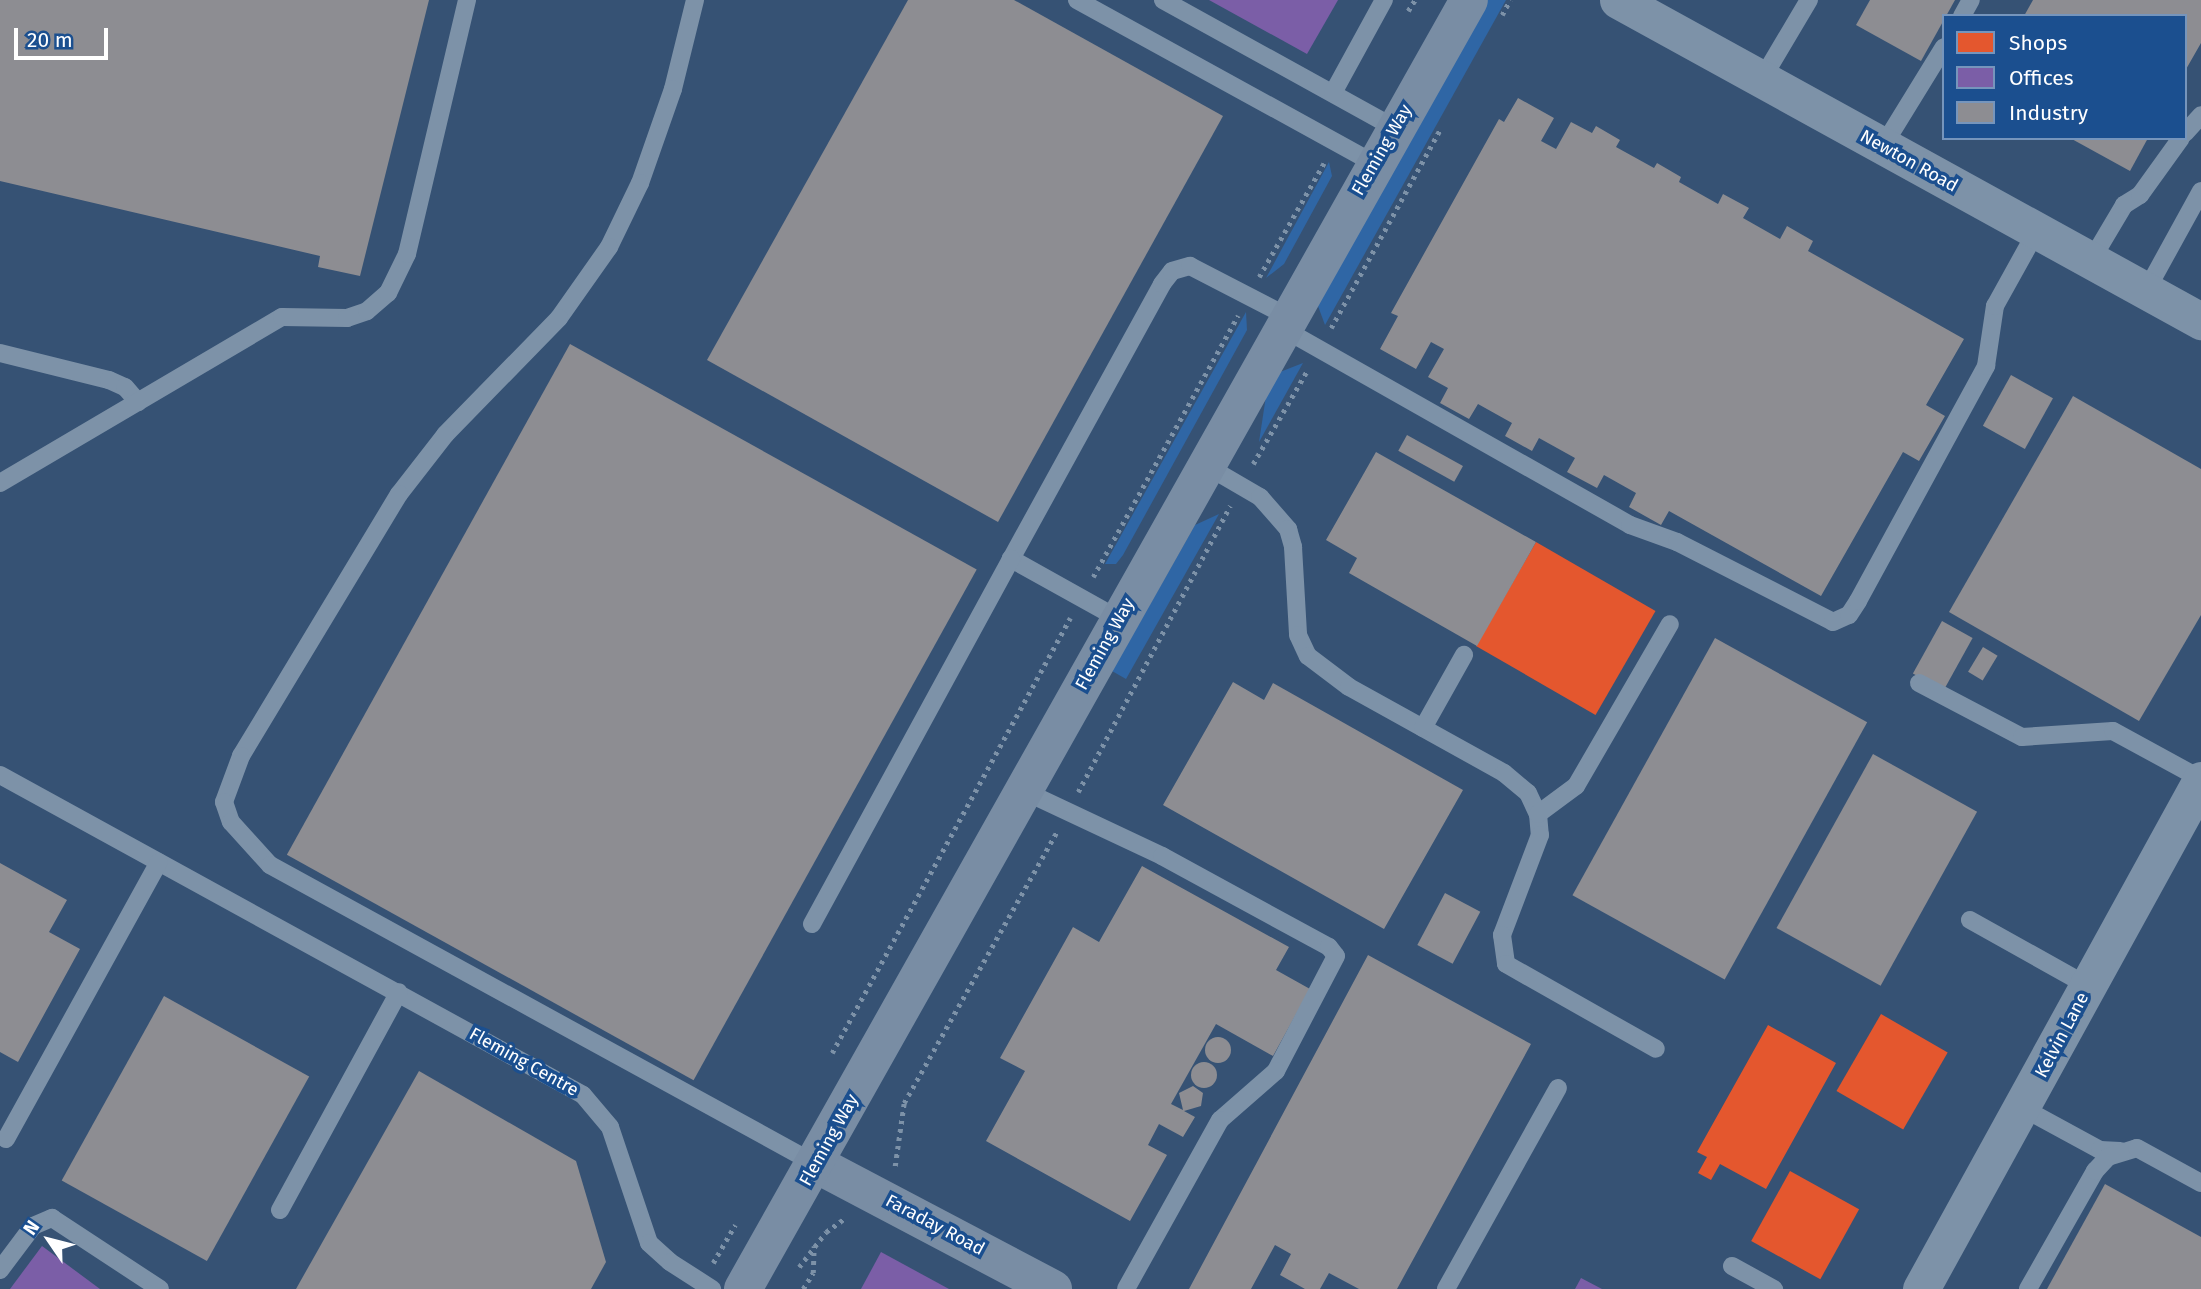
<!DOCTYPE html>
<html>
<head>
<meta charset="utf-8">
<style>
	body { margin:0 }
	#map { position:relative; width:2201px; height:1289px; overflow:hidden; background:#365274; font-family:"Fira Sans",sans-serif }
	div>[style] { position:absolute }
	.green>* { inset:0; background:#2f66a5 }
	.shops>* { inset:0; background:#e4572e; transform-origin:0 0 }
	.offices>* { inset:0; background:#7b5ea7 }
	.industry>* { inset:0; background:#8d8d92; transform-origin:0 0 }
	.round { border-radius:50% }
	.path>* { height:4.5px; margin-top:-2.25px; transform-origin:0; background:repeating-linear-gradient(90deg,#7d92a8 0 3.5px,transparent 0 8.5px) }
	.lane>* { height:18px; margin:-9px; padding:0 9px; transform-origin:9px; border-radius:9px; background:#7d92a8 }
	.street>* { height:37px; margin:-18.5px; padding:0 18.5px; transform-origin:18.5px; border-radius:18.5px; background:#7d92a8 }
	.secondary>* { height:38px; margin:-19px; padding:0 19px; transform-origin:19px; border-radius:19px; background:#798da4 }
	span { translate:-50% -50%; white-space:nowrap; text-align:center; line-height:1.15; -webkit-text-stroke:7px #1b4f8f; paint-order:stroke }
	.street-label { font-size:18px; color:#fff }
	.legend { position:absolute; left:1942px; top:14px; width:245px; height:126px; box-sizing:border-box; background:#1b4f8f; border:2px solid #7695bc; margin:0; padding:9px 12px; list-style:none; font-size:21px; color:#fff }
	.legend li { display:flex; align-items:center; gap:14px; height:35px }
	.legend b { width:35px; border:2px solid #7695bc }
	.north { position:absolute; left:14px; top:1205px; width:70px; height:70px; -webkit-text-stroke:5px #1b4f8f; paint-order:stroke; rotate:305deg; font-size:19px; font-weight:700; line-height:28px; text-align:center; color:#fff }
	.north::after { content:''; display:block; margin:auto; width:24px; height:32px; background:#fff; clip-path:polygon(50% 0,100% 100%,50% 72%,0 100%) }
	.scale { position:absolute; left:14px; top:28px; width:94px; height:32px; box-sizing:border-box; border:4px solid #fff; border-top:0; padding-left:9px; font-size:21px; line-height:24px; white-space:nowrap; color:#fff; -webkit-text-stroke:5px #1b4f8f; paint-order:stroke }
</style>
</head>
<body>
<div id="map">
	<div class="green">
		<div style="clip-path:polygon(1484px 0,1506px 0,1325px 325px,1318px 306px)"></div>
		<div style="clip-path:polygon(1329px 162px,1332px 176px,1284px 264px,1266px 278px)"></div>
		<div style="clip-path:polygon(1246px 312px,1247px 330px,1123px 555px,1116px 564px,1105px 564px)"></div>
		<div style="clip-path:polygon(1303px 363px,1259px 442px,1266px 396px,1280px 372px)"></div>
		<div style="clip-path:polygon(1219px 514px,1126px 679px,1112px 671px,1195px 525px)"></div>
	</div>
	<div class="shops">
		<div style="left:1536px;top:542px;width:138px;height:120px;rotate:30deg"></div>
		<div style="left:1881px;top:1014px;width:77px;height:89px;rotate:30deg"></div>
		<div style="clip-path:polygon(1768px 1025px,1836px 1063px,1766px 1189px,1720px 1164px,1711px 1180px,1698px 1173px,1707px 1157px,1697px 1152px)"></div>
		<div style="left:1790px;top:1171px;width:79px;height:80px;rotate:29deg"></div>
	</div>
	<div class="offices">
		<div style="clip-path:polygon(1209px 0,1338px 0,1307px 54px)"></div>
		<div style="clip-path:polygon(42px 1246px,100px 1289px,10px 1289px)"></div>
		<div style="clip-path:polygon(881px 1252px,949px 1289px,861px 1289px)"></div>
		<div style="clip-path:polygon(1581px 1278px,1602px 1289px,1575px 1289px)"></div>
	</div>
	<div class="industry">
		<div style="clip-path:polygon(0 0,429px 0,360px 276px,318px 267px,320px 256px,0 181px)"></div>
		<div style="clip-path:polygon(908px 0,1014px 0,1223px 116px,998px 522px,707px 360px)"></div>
		<div style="clip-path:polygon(1870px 0,1955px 0,1921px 61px,1856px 25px)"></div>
		<div style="clip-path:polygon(2033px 0,2201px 0,2201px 43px,2185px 71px,2185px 16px,2024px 16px)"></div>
		<div style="clip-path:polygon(1518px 98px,1554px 118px,1541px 141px,1556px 149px,1571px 122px,1592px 133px,1596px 126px,1620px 140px,1616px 147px,1654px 168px,1657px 163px,1681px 177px,1679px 182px,1718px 204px,1723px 194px,1749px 208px,1743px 218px,1780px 239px,1787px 226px,1813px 241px,1808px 251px,1964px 339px,1926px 405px,1945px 416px,1919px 461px,1903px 452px,1821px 596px,1669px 511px,1661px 525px,1629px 507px,1636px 493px,1604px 475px,1597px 488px,1567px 472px,1575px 458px,1539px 438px,1532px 451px,1505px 436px,1512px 423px,1478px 404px,1469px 419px,1440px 403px,1448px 388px,1428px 377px,1444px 349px,1431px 342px,1416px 369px,1380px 349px,1398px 316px,1391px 313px,1499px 119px,1504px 122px)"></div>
		<div style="clip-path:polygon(2070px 138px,2148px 138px,2130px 171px)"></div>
		<div style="left:570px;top:344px;width:465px;height:584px;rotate:29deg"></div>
		<div style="left:2011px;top:375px;width:48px;height:58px;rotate:29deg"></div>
		<div style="clip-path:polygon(2073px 396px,2201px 469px,2201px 615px,2139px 721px,1949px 612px)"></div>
		<div style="left:1407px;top:435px;width:64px;height:18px;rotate:29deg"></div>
		<div style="clip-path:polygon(1376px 452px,1536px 542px,1477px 646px,1349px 573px,1357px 558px,1326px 540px)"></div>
		<div style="left:1942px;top:621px;width:35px;height:60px;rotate:29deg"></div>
		<div style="left:1715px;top:638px;width:174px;height:294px;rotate:29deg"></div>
		<div style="left:1983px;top:647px;width:17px;height:29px;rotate:31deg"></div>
		<div style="clip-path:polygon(1233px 682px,1264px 700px,1273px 683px,1463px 790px,1384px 929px,1163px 805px)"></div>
		<div style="left:1873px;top:754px;width:119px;height:199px;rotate:29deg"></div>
		<div style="clip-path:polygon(0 863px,67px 900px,49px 932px,80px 949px,18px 1062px,0 1052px)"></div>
		<div style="clip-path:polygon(1142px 866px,1289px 947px,1276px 970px,1310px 989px,1273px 1056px,1216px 1024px,1171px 1104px,1183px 1110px,1179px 1093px,1193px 1086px,1203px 1093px,1201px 1106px,1184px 1111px,1195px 1117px,1183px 1137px,1159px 1124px,1148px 1145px,1167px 1155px,1130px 1221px,986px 1141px,1025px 1071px,1000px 1058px,1073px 927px,1099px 942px)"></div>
		<div style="left:1445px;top:893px;width:40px;height:59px;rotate:28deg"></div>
		<div style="clip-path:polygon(1368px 955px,1531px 1044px,1397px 1289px,1359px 1289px,1329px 1273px,1320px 1289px,1305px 1289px,1280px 1275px,1291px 1254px,1275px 1245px,1251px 1289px,1189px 1289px)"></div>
		<div style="left:164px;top:996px;width:166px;height:211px;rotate:29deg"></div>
		<div class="round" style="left:1205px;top:1037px;width:26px;height:26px"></div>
		<div class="round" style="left:1191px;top:1062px;width:26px;height:26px"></div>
		<div style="clip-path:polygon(419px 1071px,576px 1161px,606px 1262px,591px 1289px,296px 1289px)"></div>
		<div style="clip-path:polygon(2105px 1184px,2201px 1237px,2201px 1289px,2047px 1289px)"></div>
	</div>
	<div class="path">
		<div style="left:1408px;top:11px;width:13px;rotate:-58deg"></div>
		<div style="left:1502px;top:15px;width:17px;rotate:-62deg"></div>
		<div style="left:1259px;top:277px;width:131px;rotate:-60.3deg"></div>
		<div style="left:1331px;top:328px;width:226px;rotate:-61.2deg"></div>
		<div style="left:1253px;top:464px;width:110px;rotate:-59.9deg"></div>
		<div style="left:1093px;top:577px;width:299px;rotate:-61deg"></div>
		<div style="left:1078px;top:792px;width:324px;rotate:-62deg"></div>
		<div style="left:832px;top:1053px;width:496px;rotate:-61.3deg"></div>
		<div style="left:895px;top:1166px;width:64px;rotate:-81.9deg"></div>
		<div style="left:904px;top:1103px;width:310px;rotate:-60.6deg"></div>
		<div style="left:713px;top:1263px;width:44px;rotate:-59.9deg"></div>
		<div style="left:799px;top:1267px;width:44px;rotate:-52.4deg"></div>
		<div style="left:826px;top:1232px;width:24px;rotate:-36deg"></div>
		<div style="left:803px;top:1289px;width:19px;rotate:-58deg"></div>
		<div style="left:813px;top:1273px;width:27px;rotate:-88deg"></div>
	</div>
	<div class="lane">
		<div style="left:695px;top:0;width:92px;rotate:103.9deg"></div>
		<div style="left:673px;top:89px;width:100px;rotate:109.3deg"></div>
		<div style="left:640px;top:183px;width:71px;rotate:115.8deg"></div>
		<div style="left:609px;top:247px;width:87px;rotate:125.2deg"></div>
		<div style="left:559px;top:318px;width:163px;rotate:134.3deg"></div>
		<div style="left:445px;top:435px;width:75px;rotate:127.9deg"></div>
		<div style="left:399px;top:494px;width:306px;rotate:121.1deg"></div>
		<div style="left:241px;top:756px;width:49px;rotate:110.3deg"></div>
		<div style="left:224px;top:802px;width:21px;rotate:71deg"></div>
		<div style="left:231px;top:822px;width:58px;rotate:47.8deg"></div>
		<div style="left:270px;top:865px;width:623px;rotate:28.71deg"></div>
		<div style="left:1077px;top:0;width:338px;rotate:28.8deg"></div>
		<div style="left:1163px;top:0;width:265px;rotate:28.9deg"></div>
		<div style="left:1962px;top:16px;width:18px;rotate:-61deg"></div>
		<div style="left:1762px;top:79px;width:92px;rotate:-59.3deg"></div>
		<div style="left:1333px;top:93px;width:106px;rotate:-61.3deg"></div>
		<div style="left:2185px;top:133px;width:24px;rotate:-48deg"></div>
		<div style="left:1883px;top:146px;width:116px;rotate:-58.4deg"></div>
		<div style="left:2092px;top:259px;width:63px;rotate:-59.3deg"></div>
		<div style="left:2124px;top:205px;width:19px;rotate:-32deg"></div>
		<div style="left:2140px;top:195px;width:70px;rotate:-54.3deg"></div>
		<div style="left:2146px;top:291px;width:114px;rotate:-61.2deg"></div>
		<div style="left:1282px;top:328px;width:400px;rotate:29.5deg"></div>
		<div style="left:1630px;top:525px;width:50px;rotate:19.9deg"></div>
		<div style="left:1677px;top:542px;width:175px;rotate:27.1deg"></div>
		<div style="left:1833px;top:622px;width:17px;rotate:-24deg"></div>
		<div style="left:1849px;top:615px;width:17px;rotate:-57deg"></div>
		<div style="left:1858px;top:601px;width:268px;rotate:-61.4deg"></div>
		<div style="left:1986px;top:366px;width:61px;rotate:-81.5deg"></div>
		<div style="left:1995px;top:306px;width:85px;rotate:-61deg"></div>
		<div style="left:0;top:353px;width:112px;rotate:13.9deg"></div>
		<div style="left:109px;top:380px;width:17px;rotate:24deg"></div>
		<div style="left:125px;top:387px;width:20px;rotate:49deg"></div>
		<div style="left:1205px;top:465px;width:64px;rotate:30.2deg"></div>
		<div style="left:1260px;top:497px;width:43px;rotate:48.8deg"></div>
		<div style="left:1288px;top:529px;width:19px;rotate:74deg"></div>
		<div style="left:1293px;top:547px;width:88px;rotate:86.7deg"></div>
		<div style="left:1298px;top:635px;width:23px;rotate:65deg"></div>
		<div style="left:1308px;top:656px;width:51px;rotate:37.1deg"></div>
		<div style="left:1349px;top:687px;width:177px;rotate:29deg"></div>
		<div style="left:1504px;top:773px;width:31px;rotate:40deg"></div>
		<div style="left:1528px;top:793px;width:23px;rotate:65deg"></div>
		<div style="left:1538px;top:814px;width:21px;rotate:85deg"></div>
		<div style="left:1540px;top:835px;width:107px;rotate:110.8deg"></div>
		<div style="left:1502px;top:935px;width:29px;rotate:82deg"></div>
		<div style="left:1506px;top:964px;width:172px;rotate:29.5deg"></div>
		<div style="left:0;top:483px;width:327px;rotate:-30.5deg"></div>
		<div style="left:282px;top:317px;width:65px;rotate:0.9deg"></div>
		<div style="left:347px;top:318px;width:21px;rotate:-19deg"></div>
		<div style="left:367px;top:311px;width:28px;rotate:-41deg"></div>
		<div style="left:388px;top:293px;width:43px;rotate:-64deg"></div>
		<div style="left:407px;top:254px;width:261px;rotate:-76.7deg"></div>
		<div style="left:1119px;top:619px;width:124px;rotate:-150.9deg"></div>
		<div style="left:1011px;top:559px;width:314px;rotate:-61.2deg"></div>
		<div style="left:1162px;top:284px;width:16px;rotate:-52deg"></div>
		<div style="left:1172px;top:271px;width:19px;rotate:-16deg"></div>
		<div style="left:1190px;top:266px;width:111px;rotate:27.3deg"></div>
		<div style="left:1919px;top:683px;width:116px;rotate:27.7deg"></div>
		<div style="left:2022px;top:737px;width:91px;rotate:-3.8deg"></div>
		<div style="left:2113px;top:731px;width:100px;rotate:28.6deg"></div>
		<div style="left:1423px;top:728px;width:84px;rotate:-60.7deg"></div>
		<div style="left:0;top:775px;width:665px;rotate:28.76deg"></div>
		<div style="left:583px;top:1095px;width:42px;rotate:49.8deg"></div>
		<div style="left:610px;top:1127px;width:122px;rotate:71.4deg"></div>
		<div style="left:649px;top:1243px;width:28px;rotate:42deg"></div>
		<div style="left:670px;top:1262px;width:50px;rotate:32.7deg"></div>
		<div style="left:1024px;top:791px;width:153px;rotate:25.2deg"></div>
		<div style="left:1162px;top:856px;width:190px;rotate:28.6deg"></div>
		<div style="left:1329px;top:947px;width:11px;rotate:52deg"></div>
		<div style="left:1336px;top:956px;width:130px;rotate:117.6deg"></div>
		<div style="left:1276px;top:1071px;width:74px;rotate:138.8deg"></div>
		<div style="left:1220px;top:1120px;width:193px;rotate:119.1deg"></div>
		<div style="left:1538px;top:814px;width:47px;rotate:-36.4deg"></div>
		<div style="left:1576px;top:786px;width:187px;rotate:-59.9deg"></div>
		<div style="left:1970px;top:920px;width:135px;rotate:29.2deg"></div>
		<div style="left:812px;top:924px;width:416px;rotate:-61.4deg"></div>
		<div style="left:2023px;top:1108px;width:88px;rotate:28.6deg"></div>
		<div style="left:2100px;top:1150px;width:20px;rotate:3deg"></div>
		<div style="left:6px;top:1139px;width:316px;rotate:-61.1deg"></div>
		<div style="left:280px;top:1210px;width:248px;rotate:-61.4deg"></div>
		<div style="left:1732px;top:1266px;width:48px;rotate:28.7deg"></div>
		<div style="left:0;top:1270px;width:55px;rotate:-53.1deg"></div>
		<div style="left:33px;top:1226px;width:21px;rotate:-23deg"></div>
		<div style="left:52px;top:1218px;width:129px;rotate:33.3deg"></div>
		<div style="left:1446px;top:1289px;width:230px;rotate:-60.9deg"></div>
		<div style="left:2028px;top:1289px;width:136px;rotate:-60.4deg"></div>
		<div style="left:2095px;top:1171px;width:19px;rotate:-47deg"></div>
		<div style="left:2108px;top:1157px;width:30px;rotate:-17deg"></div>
		<div style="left:2137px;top:1148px;width:73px;rotate:28.7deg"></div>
	</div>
	<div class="street">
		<div style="left:1618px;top:0;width:666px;rotate:28.84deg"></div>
		<div style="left:1921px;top:1289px;width:581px;rotate:-61.18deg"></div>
	</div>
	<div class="secondary">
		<div style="left:816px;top:1164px;width:268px;rotate:27.8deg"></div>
		<div style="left:743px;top:1289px;width:1479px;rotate:-60.61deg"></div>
	</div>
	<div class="street-label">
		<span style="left:1382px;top:150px;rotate:-60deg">Fleming Way</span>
		<span style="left:1909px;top:161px;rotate:29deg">Newton Road</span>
		<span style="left:1105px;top:644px;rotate:-61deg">Fleming Way</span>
		<span style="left:2062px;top:1035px;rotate:-62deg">Kelvin Lane</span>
		<span style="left:524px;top:1062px;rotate:29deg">Fleming Centre</span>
		<span style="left:829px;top:1140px;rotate:-61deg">Fleming Way</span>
		<span style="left:935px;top:1225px;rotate:28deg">Faraday Road</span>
	</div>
	<ul class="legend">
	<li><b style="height:19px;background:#e4572e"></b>Shops</li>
	<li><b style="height:19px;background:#7b5ea7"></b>Offices</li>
	<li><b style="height:19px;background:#8d8d92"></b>Industry</li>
	</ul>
	<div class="north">N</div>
	<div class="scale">20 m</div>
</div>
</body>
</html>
